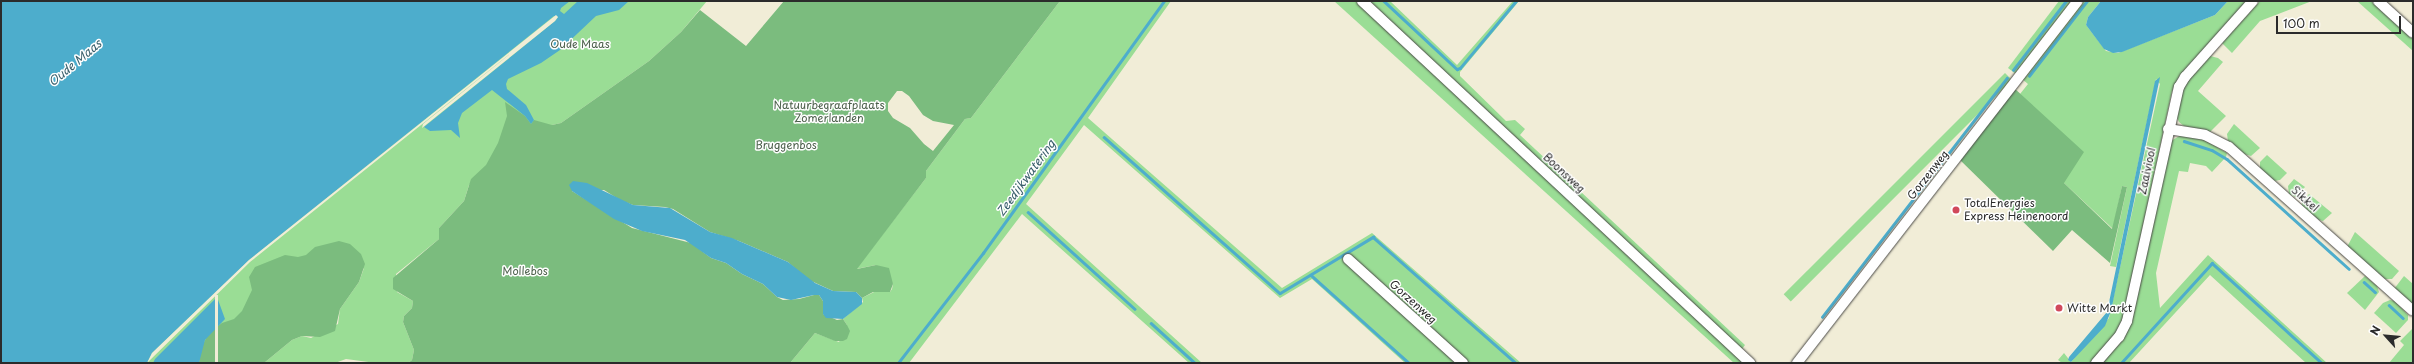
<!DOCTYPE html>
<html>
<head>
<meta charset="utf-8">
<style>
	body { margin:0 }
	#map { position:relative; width:2414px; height:364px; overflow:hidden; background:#f1edd7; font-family:"Playpen Sans",sans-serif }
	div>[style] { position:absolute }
	.green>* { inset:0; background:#9add95; transform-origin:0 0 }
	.forest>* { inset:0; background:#7bbc7e }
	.water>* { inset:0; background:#4dadcc }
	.pier>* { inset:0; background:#f1edd7; transform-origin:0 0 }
	.stream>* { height:2.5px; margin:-1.25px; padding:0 1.25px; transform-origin:1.25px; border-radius:1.25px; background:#4dadcc }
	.roads { filter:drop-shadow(0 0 1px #494845) drop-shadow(0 0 1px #494845) }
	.minor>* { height:10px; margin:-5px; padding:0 5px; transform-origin:5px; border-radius:5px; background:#fff }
	.dots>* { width:11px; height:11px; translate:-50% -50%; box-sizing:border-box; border:2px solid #fff; border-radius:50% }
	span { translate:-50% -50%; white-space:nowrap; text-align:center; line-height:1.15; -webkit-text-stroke:3px #fff; paint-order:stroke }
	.park-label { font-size:11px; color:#4c604b }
	.street-label { font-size:11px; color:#2b2b2b }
	.poi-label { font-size:11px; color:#2b2b2b }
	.left { translate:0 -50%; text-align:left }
	.water-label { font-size:12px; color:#395f6b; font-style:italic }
	.frame { position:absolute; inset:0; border:2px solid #2b2b2b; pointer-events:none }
	.north { position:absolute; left:2366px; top:316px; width:40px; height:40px; -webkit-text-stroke:3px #fff; paint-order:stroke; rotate:297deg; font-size:11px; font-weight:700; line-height:16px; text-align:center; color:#2b2b2b }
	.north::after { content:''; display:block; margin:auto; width:14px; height:18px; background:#2b2b2b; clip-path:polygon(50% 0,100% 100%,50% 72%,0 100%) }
	.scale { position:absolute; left:2276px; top:16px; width:125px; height:18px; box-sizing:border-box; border:2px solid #2b2b2b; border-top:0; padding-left:5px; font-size:12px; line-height:14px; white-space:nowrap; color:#2b2b2b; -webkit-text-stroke:3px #fff; paint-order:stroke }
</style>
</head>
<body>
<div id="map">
	<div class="green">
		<div style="clip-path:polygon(566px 1px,707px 1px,681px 32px,649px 61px,561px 123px,552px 125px,469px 185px,464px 201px,439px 228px,439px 239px,396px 274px,397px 292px,413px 301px,412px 308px,404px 316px,403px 322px,414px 350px,412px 360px,408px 363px,376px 363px,346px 359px,335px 363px,264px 363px,292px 340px,302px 336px,311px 338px,338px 324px,340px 309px,359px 282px,364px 268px,242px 363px,141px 363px,248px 257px)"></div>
		<div style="clip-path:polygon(1060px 1px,1171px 1px,1088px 118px,1282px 288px,1372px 233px,1521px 363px,1405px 363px,1312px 279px,1280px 298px,1084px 125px,1026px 204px,1202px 363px,1189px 363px,1022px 214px,909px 363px,790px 363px,815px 333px,839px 342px,847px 325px,843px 319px,863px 302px,862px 298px,874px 292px,890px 292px,892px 289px,893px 284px,876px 265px,856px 269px,926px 178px,926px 171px,965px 119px,971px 118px)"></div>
		<div style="clip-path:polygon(1334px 1px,1356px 1px,1744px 363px,1734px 363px)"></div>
		<div style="clip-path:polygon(1369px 1px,1390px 1px,1457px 65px,1513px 1px,1519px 1px,1460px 72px,1460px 76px,1506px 121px,1515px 120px,1525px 129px,1520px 135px,1745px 345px,1742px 349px)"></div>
		<div style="clip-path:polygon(2059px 1px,2073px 1px,2016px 74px,2008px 68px)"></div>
		<div style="clip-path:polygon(2082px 1px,2101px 1px,2088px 17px,2086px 25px,2106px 51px,2118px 53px,2215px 15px,2228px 1px,2248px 1px,2172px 91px,2123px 318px,2115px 336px,2090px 363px,2062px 363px,2058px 360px,2064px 353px,2071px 362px,2109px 318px,2160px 84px,2156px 79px,2116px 267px,2110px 266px,2127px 187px,2122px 186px,2113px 229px,2064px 183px,2020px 94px,2028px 84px,2022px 79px)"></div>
		<div style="clip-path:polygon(2260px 1px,2312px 1px,2260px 21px,2232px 53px,2222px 43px)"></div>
		<div style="clip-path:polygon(2357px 1px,2371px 1px,2413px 39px,2413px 51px)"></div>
		<div style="clip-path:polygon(2210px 56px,2218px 58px,2223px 62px,2198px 91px,2226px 116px,2210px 132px,2184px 126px,2179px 122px,2176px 115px,2178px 103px,2185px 84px)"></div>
		<div style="left:2005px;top:73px;width:10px;height:313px;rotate:45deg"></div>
		<div style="clip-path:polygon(2234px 124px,2260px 148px,2251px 156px,2244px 154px,2228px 141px,2227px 134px)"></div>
		<div style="clip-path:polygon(2181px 135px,2203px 139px,2227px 153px,2226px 157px,2212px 172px,2206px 166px,2190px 163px,2188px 172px,2179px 171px,2156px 273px,2160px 308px,2208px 255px,2327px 363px,2306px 363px,2210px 275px,2129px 363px,2102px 363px,2123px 340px,2132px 321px,2167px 152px,2171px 141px)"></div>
		<div style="clip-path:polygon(2267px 155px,2287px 173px,2280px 180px,2274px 181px,2260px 169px,2260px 162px)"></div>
		<div style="clip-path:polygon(2294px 179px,2305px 187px,2296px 197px,2289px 194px,2288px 186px)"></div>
		<div style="clip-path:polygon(2309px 194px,2332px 213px,2323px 221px,2316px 219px,2302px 207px,2302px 202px)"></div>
		<div style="clip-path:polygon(2355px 232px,2399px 271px,2392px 279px,2384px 279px,2347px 247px)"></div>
		<div style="clip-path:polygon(2365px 276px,2377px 286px,2379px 292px,2365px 310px,2347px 293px)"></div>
		<div style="clip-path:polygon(2404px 276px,2413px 284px,2413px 306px,2394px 289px)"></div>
		<div style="clip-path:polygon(2390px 300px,2395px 301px,2408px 315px,2408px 320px,2396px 333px,2374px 313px,2383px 303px)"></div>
		<div style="clip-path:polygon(2413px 328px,2413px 363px,2389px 363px,2404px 345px,2400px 341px)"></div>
	</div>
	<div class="forest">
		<div style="clip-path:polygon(evenodd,784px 1px,1060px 1px,971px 118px,965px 119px,926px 171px,926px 178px,857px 269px,876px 265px,889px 268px,893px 284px,890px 292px,873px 292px,862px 298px,856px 292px,833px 291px,807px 279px,788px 262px,739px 241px,710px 232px,673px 209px,665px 207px,633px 205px,620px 200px,604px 190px,572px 191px,632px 228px,691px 243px,711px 258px,726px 263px,742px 274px,763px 284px,777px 297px,783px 300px,799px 299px,814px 295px,819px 295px,823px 301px,823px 314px,837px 320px,843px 319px,847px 325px,850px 331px,847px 339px,843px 341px,835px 341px,815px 333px,790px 363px,408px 363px,412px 360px,414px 350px,403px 322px,404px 316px,412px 308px,413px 301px,393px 289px,393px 278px,439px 239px,439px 228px,464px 201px,471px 179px,486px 165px,498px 143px,507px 116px,505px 102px,525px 116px,531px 124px,534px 120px,552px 125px,561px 123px,649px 61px,681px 32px,700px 10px,746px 46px,784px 1px,897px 91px,902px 91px,909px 96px,923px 115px,933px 121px,954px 125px,933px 151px,924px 144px,910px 128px,893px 118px,888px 111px,888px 103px,897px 91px)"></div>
		<div style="clip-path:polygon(2014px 88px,2084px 152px,2064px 183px,2112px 229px,2122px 186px,2127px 187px,2110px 263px,2072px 230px,2053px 251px,1959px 159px)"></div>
		<div style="clip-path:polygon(339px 241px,350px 244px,361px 254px,365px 264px,359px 282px,340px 309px,335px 331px,320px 337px,302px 336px,292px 340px,264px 363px,199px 363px,201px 348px,209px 333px,222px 323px,234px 319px,242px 311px,252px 290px,249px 277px,255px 267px,285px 255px,298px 257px,306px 255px,315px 247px)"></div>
	</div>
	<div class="water">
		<div style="clip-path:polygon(1px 1px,570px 1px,561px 8px,560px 11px,564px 14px,578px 1px,629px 1px,619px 10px,596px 16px,560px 50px,541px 63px,508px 79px,506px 84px,507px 89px,526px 105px,534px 120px,531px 124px,525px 116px,492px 90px,462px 113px,458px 123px,460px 138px,451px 130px,430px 131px,424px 127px,555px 21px,558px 17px,554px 16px,249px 260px,152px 353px,147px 363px,1px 363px)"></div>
		<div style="clip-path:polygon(2101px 1px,2217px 2px,2228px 1px,2215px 15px,2122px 52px,2113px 53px,2104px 49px,2086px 25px,2088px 17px)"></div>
		<div style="clip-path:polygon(2160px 77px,2111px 311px,2105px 326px,2071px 362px,2068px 360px,2069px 357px,2107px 312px,2155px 81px)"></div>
		<div style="clip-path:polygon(573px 181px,587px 183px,633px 205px,670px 208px,710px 232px,732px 238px,788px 262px,815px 283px,833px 291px,856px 292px,862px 298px,862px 304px,843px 319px,826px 318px,823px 314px,823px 301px,819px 295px,814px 295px,791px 300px,777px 297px,763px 284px,742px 274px,726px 263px,711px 258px,685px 240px,642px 231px,614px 219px,572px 191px,569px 185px)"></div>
		<div style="clip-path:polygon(217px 297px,225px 319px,205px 340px,199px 363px,153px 363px,155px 359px)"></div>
	</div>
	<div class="pier">
		<div style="clip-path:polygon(556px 15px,558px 17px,555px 21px,422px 128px,423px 124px,556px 17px,250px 262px,147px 363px,152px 353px,249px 260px)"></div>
		<div style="left:215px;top:295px;width:3px;height:88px"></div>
	</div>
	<div class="stream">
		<div style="left:1384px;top:1px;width:100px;rotate:43deg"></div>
		<div style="left:1457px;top:69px;width:3px;rotate:-18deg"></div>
		<div style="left:1460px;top:68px;width:87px;rotate:-50.1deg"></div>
		<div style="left:2013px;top:70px;width:87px;rotate:-52.5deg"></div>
		<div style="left:2029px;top:76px;width:95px;rotate:-52.3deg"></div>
		<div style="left:1104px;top:137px;width:235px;rotate:41.6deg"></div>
		<div style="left:1280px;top:293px;width:109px;rotate:-31.1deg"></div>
		<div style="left:1373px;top:237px;width:191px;rotate:41.4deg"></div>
		<div style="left:2184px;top:141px;width:29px;rotate:18deg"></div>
		<div style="left:2212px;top:150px;width:17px;rotate:31deg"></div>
		<div style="left:2227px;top:159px;width:164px;rotate:42deg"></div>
		<div style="left:1028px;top:212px;width:144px;rotate:42.2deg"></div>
		<div style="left:1311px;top:275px;width:132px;rotate:41.9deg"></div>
		<div style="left:2364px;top:282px;width:15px;rotate:42deg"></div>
		<div style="left:2389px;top:305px;width:19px;rotate:43deg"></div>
		<div style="left:1822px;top:317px;width:302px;rotate:-52.3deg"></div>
		<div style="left:1151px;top:323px;width:59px;rotate:42.3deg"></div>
		<div style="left:898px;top:363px;width:139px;rotate:-52.3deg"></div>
		<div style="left:983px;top:253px;width:310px;rotate:-54.3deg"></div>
		<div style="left:2121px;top:363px;width:135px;rotate:-47.7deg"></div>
		<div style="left:2212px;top:263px;width:149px;rotate:42.3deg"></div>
	</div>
	<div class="roads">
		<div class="minor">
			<div style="left:1362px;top:1px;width:531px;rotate:43.01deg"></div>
			<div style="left:2378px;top:1px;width:47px;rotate:42.4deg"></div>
			<div style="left:2168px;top:129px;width:37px;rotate:9deg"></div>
			<div style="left:2205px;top:135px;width:27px;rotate:27deg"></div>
			<div style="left:2229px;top:147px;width:246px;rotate:41.7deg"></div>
			<div style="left:1348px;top:259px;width:155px;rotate:42.1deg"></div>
			<div style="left:1797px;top:363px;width:458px;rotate:-52.2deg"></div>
			<div style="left:2096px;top:363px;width:35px;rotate:-49deg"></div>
			<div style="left:2119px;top:337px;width:18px;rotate:-63deg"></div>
			<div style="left:2127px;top:321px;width:240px;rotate:-77.5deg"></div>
			<div style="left:2179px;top:87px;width:12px;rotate:-59deg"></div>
			<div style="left:2185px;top:77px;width:102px;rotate:-48.2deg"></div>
		</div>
	</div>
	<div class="dots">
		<div style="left:1956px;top:210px;background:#d1495b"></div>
		<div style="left:2059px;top:308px;background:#d1495b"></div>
	</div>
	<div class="park-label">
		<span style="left:580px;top:44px">Oude Maas</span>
		<span style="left:829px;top:112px">Natuurbegraafplaats<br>Zomerlanden</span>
		<span style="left:786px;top:145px">Bruggenbos</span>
		<span style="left:525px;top:271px">Mollebos</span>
	</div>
	<div class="street-label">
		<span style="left:2147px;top:171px;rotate:-78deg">Zaaiviool</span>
		<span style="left:1564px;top:173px;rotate:43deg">Boonsweg</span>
		<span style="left:1928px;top:175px;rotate:-52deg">Gorzenweg</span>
		<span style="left:2305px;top:199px;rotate:42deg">Sikkel</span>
		<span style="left:1413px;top:302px;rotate:42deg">Gorzenweg</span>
	</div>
	<div class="poi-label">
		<span class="left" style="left:1964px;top:210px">TotalEnergies<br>Express Heinenoord</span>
		<span class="left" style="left:2067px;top:308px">Witte Markt</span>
	</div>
	<div class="water-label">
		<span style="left:75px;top:63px;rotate:-40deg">Oude Maas</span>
		<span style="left:1026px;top:178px;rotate:-54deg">Zeedijkwatering</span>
	</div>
	<div class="frame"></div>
	<div class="north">N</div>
	<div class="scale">100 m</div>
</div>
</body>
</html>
